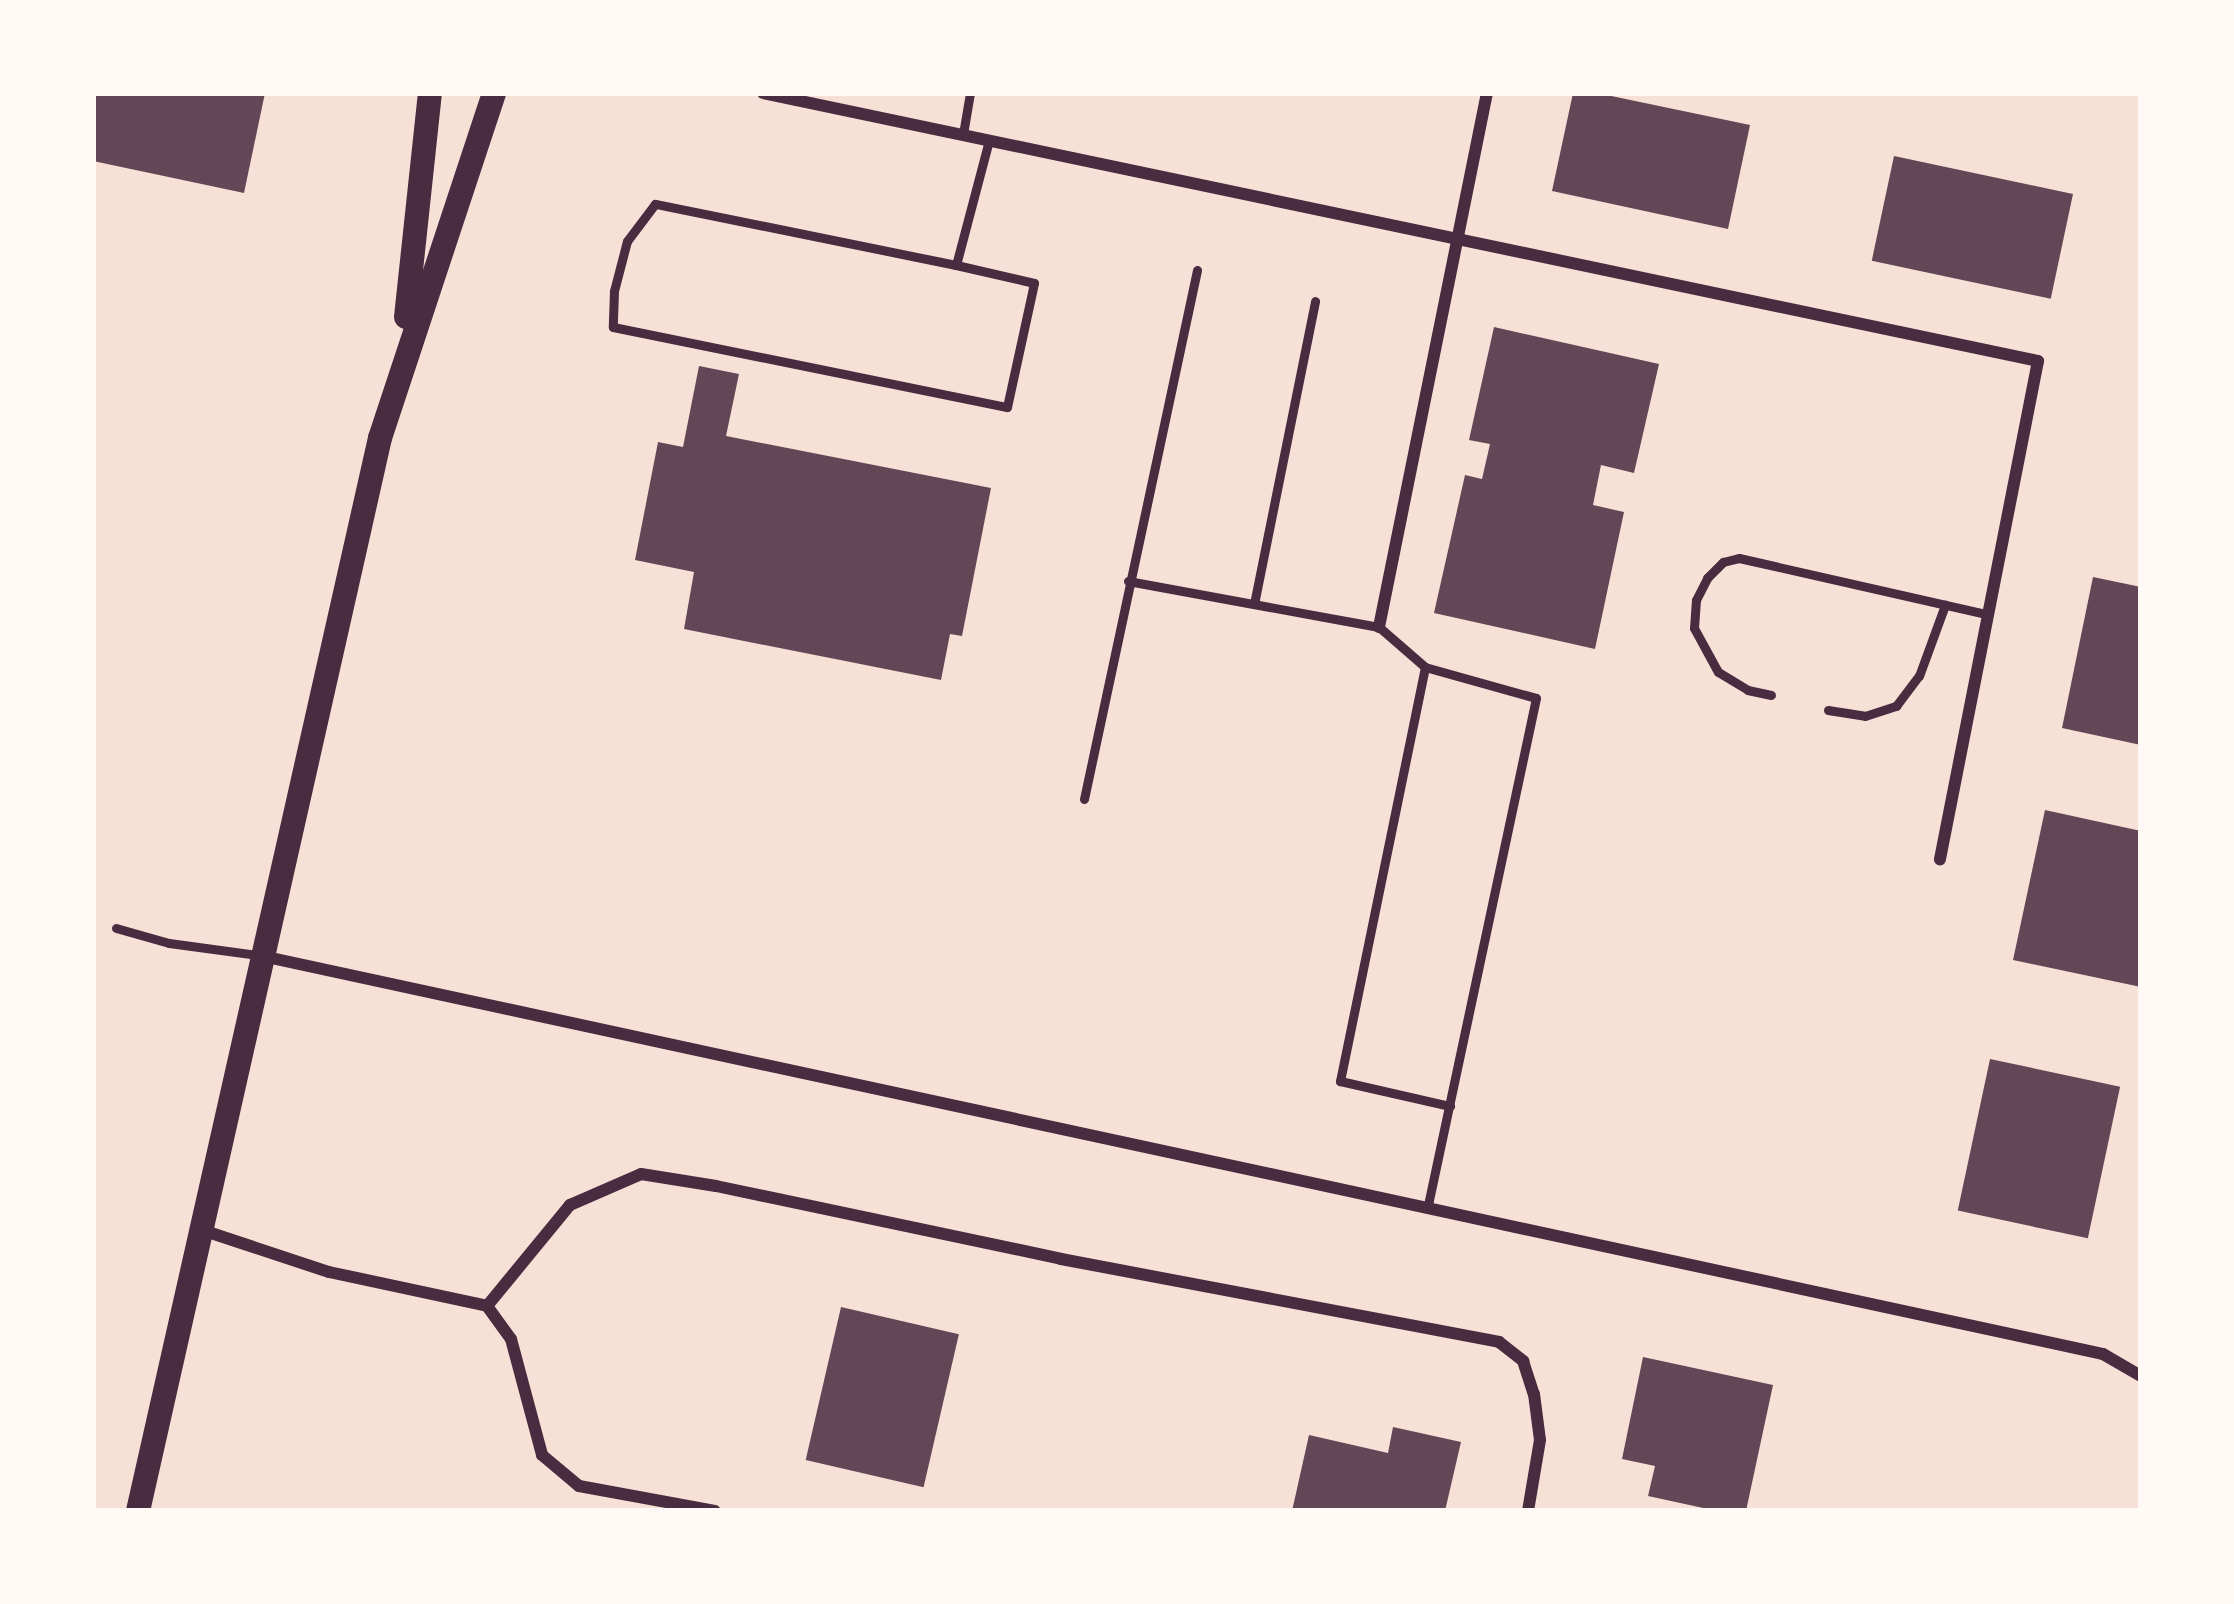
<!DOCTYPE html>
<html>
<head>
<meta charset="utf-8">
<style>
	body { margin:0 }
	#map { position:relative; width:2234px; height:1604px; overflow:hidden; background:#f7e1d7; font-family:Ubuntu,sans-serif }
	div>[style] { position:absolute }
	.building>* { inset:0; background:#644757; transform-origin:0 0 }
	.service>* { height:9px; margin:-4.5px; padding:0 4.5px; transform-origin:4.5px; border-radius:4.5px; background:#4a2c40 }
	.minor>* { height:12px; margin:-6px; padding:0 6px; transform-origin:6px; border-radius:6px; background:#4a2c40 }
	.secondary>* { height:24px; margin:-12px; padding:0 12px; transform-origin:12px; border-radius:12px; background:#4a2c40 }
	span { translate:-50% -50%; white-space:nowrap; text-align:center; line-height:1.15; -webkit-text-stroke:10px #fffaf5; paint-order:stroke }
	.frame { position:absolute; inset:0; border:96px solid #fffaf5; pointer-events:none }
</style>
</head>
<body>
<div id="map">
	<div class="building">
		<div style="clip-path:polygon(93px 93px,265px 93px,244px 193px,93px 161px)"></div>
		<div style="clip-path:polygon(1573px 93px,1597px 93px,1750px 125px,1728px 229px,1552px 191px)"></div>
		<div style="left:1894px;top:156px;width:183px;height:107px;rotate:12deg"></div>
		<div style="clip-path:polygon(1494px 327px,1659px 364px,1634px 473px,1601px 465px,1593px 505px,1624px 512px,1595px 649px,1434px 613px,1465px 475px,1482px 479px,1490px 444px,1469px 440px)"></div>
		<div style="clip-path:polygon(699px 366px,739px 374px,726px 436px,991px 488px,962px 636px,950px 634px,941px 680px,684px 629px,694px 572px,635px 560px,658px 442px,683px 447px)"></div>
		<div style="clip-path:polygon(2093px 577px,2141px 587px,2141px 745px,2062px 728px)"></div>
		<div style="clip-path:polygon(2045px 810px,2141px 831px,2141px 987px,2013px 960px)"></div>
		<div style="left:1990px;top:1059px;width:133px;height:155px;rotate:12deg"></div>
		<div style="left:841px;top:1307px;width:121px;height:157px;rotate:13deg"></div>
		<div style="clip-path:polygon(1643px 1357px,1773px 1385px,1746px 1511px,1717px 1511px,1648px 1496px,1655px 1466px,1622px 1459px)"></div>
		<div style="clip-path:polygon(1393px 1427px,1461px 1442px,1445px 1511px,1292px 1511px,1309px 1435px,1388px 1453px)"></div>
	</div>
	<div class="service">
		<div style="left:963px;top:134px;width:42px;rotate:-80.3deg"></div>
		<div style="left:956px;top:265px;width:307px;rotate:-168.5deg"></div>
		<div style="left:655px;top:204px;width:46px;rotate:127.1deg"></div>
		<div style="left:627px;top:241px;width:52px;rotate:104.6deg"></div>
		<div style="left:614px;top:291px;width:36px;rotate:92deg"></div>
		<div style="left:613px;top:327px;width:402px;rotate:11.5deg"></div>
		<div style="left:1007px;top:407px;width:127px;rotate:-77.7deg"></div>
		<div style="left:1034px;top:283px;width:80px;rotate:-167deg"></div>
		<div style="left:956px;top:265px;width:129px;rotate:-75.2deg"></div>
		<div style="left:1128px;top:581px;width:255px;rotate:10.4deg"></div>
		<div style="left:1379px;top:627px;width:61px;rotate:41deg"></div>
		<div style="left:1425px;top:667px;width:115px;rotate:15.6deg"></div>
		<div style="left:1536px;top:698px;width:518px;rotate:102.03deg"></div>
		<div style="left:1254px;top:604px;width:309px;rotate:-78.6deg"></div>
		<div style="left:1425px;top:667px;width:423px;rotate:101.6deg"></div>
		<div style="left:1340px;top:1081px;width:113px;rotate:12.8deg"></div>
		<div style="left:1771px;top:695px;width:24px;rotate:-168deg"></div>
		<div style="left:1748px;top:690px;width:35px;rotate:-149deg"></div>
		<div style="left:1718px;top:672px;width:50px;rotate:-118.6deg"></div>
		<div style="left:1694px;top:628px;width:28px;rotate:-86deg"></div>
		<div style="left:1696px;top:600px;width:25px;rotate:-63deg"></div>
		<div style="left:1707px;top:578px;width:23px;rotate:-45deg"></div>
		<div style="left:1723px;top:562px;width:16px;rotate:-14deg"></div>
		<div style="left:1739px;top:558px;width:256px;rotate:12.8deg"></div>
		<div style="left:1828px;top:710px;width:37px;rotate:9deg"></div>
		<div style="left:1865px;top:716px;width:33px;rotate:-18deg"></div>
		<div style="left:1896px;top:706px;width:38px;rotate:-53deg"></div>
		<div style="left:1919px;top:676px;width:76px;rotate:-69.9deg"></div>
		<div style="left:1084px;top:799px;width:541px;rotate:-77.94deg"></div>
		<div style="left:116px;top:928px;width:55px;rotate:15.8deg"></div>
		<div style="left:169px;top:943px;width:90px;rotate:7.7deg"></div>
	</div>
	<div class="minor">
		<div style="left:763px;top:93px;width:1303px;rotate:11.87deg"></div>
		<div style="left:2038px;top:361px;width:508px;rotate:101.13deg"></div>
		<div style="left:1379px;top:627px;width:545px;rotate:-78.57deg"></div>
		<div style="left:262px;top:956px;width:1884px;rotate:12.2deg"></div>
		<div style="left:2103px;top:1354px;width:44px;rotate:30.1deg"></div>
		<div style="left:202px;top:1230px;width:134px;rotate:18.3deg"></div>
		<div style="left:329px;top:1272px;width:162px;rotate:12.1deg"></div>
		<div style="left:487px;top:1306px;width:41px;rotate:54deg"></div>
		<div style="left:511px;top:1339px;width:120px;rotate:75deg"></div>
		<div style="left:542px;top:1455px;width:48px;rotate:40deg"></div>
		<div style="left:579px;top:1486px;width:138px;rotate:10.4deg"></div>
		<div style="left:487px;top:1306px;width:131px;rotate:-50.6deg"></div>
		<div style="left:570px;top:1205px;width:77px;rotate:-23.6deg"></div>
		<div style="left:641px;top:1174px;width:76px;rotate:9.1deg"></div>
		<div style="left:716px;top:1186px;width:353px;rotate:11.9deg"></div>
		<div style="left:1061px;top:1259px;width:446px;rotate:10.7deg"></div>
		<div style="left:1499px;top:1342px;width:31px;rotate:38deg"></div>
		<div style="left:1523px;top:1361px;width:35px;rotate:72deg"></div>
		<div style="left:1534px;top:1394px;width:46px;rotate:82.6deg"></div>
		<div style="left:1540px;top:1440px;width:72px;rotate:99.6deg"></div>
	</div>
	<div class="secondary">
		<div style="left:406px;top:317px;width:225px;rotate:-83.9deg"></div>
		<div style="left:138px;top:1511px;width:1100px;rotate:-77.29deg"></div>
		<div style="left:380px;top:438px;width:363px;rotate:-71.7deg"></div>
	</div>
	<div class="frame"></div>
</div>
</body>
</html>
